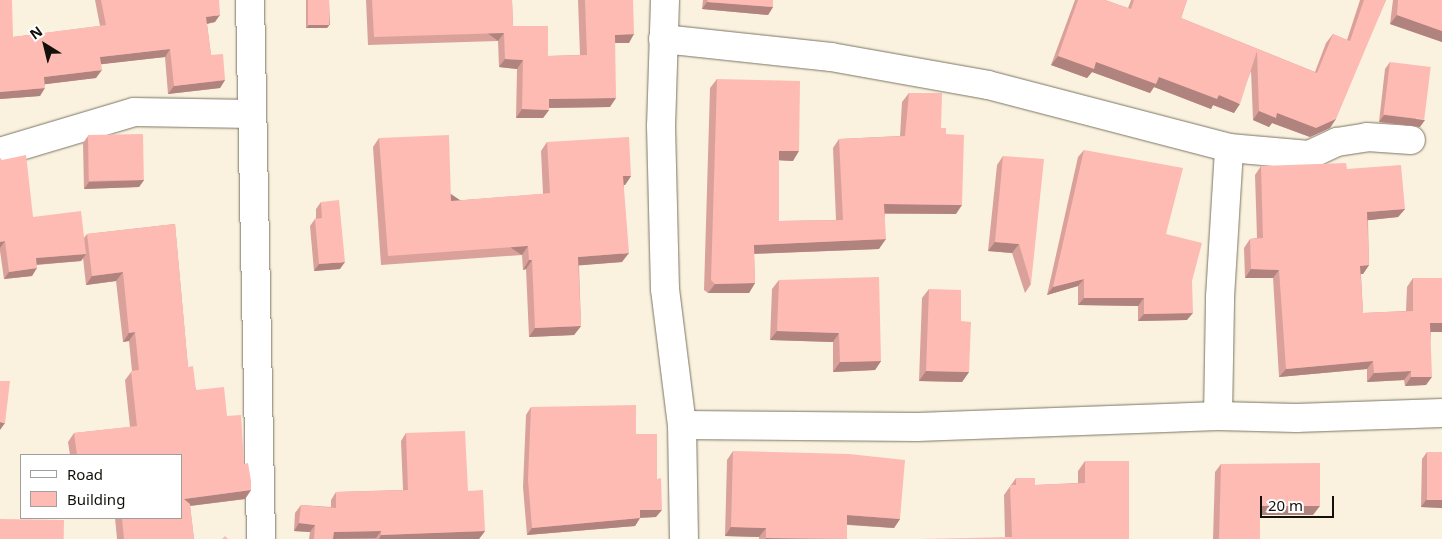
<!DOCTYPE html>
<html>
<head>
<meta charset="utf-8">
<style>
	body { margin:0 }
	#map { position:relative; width:1442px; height:539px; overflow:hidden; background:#faf2df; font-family:"Noto Sans",sans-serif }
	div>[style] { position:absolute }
	.roads { filter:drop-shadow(0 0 1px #7b7564) drop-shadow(0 0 1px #7b7564) }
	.street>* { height:28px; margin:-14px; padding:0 14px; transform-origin:14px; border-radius:14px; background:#fff }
	.secondary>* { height:28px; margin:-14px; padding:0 14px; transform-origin:14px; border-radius:14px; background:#fff }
	.wall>* { inset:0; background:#daa19b }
	.shaded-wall>* { inset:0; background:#b1837e; transform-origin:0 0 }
	.building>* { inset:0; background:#fdbbb4; transform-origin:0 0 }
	span { translate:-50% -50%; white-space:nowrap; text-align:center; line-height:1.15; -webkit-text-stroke:5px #fff; paint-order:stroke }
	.legend { position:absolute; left:20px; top:454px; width:162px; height:65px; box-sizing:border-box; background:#fff; border:1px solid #a09f9d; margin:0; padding:6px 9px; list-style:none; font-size:15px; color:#121009 }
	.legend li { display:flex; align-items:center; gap:10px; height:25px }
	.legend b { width:25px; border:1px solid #a09f9d }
	.north { position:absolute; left:20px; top:20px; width:50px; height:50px; -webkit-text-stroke:4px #fff; paint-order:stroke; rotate:324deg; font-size:14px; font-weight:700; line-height:20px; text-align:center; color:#121009 }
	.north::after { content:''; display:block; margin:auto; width:18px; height:22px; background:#121009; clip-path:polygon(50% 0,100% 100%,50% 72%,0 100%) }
	.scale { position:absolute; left:1260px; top:496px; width:74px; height:22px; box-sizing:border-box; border:2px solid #121009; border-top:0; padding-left:6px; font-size:15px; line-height:18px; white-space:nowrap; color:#121009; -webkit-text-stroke:4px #fff; paint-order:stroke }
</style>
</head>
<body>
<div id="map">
	<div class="roads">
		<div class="street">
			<div style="left:665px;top:0;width:126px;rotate:91.8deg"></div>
			<div style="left:661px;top:126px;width:163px;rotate:88.6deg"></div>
			<div style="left:665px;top:289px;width:137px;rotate:82.9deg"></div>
			<div style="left:682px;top:425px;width:114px;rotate:89deg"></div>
			<div style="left:663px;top:39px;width:169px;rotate:6.1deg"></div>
			<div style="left:831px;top:57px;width:159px;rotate:10.1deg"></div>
			<div style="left:988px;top:85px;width:249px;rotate:14.6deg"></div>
			<div style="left:1229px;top:148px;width:80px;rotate:5deg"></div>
			<div style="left:1309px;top:155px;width:31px;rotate:-25deg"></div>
			<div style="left:1337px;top:142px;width:30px;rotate:-9deg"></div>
			<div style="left:1367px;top:137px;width:44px;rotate:3.9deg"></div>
			<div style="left:0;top:152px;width:140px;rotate:-16.6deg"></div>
			<div style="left:134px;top:112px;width:118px;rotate:1deg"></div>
			<div style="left:1218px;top:416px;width:119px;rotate:-89deg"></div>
			<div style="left:1220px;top:297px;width:149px;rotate:-86.5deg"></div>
			<div style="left:682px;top:425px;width:235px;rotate:0.5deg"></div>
			<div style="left:917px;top:427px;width:301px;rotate:-2.1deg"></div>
			<div style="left:1218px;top:416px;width:78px;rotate:1.5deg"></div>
			<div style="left:1296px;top:418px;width:146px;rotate:-2deg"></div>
		</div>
		<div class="secondary">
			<div style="left:250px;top:0;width:539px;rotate:88.83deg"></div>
		</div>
	</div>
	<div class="wall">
		<div style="clip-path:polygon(0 0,13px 37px,100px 26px,95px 0,219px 0,215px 22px,207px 24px,211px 55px,225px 80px,220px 88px,168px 94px,165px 57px,101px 64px,96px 78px,45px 84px,40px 96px,0 99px)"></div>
		<div style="clip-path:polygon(306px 0,329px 0,330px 24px,327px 28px,306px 28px)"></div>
		<div style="clip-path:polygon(366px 0,512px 0,513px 26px,548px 56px,580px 55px,578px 0,633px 0,629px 43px,615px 43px,610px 107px,549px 108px,549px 110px,543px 118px,516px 118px,517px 69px,499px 67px,498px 41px,368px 45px)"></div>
		<div style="clip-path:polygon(703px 0,773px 0,773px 7px,768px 15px,702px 9px)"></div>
		<div style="clip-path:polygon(1075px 0,1105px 0,1128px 8px,1131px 0,1187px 0,1181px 18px,1315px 72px,1326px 43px,1333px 34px,1347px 40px,1360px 0,1386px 0,1330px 128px,1310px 137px,1272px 123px,1269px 127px,1253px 120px,1251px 71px,1234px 113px,1213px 105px,1211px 109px,1154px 87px,1150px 93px,1092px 72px,1087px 78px,1051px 65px)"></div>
		<div style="clip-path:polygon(1393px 0,1442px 0,1442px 42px,1390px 24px)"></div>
		<div style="clip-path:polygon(1390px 62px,1420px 127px,1379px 122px,1385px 69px)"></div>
		<div style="clip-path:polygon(717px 79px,793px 161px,779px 160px,779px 221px,836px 220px,833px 148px,839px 139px,900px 136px,902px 102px,909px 93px,941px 128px,946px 134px,956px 214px,885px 214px,879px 249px,754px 254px,755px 283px,749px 293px,708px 293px,704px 290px,710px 88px)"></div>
		<div style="clip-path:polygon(88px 136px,144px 180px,139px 187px,84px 189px,83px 143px)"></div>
		<div style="clip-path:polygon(379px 138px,451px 201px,543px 194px,541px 151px,547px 142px,631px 176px,625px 185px,624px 185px,622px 262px,579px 265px,581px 326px,574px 335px,529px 337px,526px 269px,523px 270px,522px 255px,381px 265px,373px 147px)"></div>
		<div style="clip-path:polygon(1084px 150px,1166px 234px,1192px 281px,1187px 320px,1138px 321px,1138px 306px,1078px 305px,1078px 286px,1047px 295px,1078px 157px)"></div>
		<div style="clip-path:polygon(1003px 156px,1031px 284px,1025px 293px,1012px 253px,988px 251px,997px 165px)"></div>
		<div style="clip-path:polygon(0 158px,33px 217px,84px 238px,87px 234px,175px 224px,188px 367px,196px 390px,227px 416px,244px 464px,251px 490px,245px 499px,190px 506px,194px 539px,117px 539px,115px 518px,181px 518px,181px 455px,70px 455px,68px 442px,74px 433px,130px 427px,125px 380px,132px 371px,129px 341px,123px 342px,116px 281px,86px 285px,83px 258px,81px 261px,37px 265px,32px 276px,4px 279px,0 251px)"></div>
		<div style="clip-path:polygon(1261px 166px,1347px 169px,1405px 209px,1398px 217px,1368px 220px,1369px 265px,1363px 274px,1361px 274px,1363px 313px,1406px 311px,1407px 287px,1413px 278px,1442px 278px,1442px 332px,1431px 332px,1426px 385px,1405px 386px,1404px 380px,1367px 382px,1367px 369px,1279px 377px,1273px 278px,1245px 278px,1244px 248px,1250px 239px,1257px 238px,1255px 175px)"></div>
		<div style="clip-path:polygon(321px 202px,340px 269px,314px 271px,310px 226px,315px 219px,316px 218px,316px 209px)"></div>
		<div style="clip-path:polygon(779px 280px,881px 361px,875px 370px,833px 372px,833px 342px,770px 340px,772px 289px)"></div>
		<div style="clip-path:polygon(929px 289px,961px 321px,969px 372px,962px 382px,919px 381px,922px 298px)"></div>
		<div style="clip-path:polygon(531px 407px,636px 434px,656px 517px,640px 518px,635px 526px,527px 535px,523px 487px,526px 415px)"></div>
		<div style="clip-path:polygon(406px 433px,468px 491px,485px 531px,479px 539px,309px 539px,310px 532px,294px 531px,295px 513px,301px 505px,331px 507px,331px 500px,336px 492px,403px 490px,401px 441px)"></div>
		<div style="clip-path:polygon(733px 451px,900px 519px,894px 528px,847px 525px,847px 539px,759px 539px,759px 537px,725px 536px,727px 460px)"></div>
		<div style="clip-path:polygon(1427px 452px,1442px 452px,1442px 508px,1421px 507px,1422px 459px)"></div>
		<div style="clip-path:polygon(1085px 461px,1129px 539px,1005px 537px,1004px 495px,1016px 478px,1035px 485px,1078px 483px,1078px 471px)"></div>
		<div style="clip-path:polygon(1221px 464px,1313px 515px,1260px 515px,1260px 539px,1213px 539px,1215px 472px)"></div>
	</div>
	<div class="shaded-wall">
		<div style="clip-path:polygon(707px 2px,773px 7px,768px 15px,702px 9px)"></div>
		<div style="clip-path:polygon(220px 15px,215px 22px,201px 25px,206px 17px)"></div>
		<div style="clip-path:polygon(1397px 15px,1442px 31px,1442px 42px,1390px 24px)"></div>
		<div style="clip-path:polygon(330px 24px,327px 28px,306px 28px,309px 25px)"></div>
		<div style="left:504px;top:33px;width:10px;height:130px;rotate:127deg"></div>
		<div style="clip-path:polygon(634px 34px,629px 43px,609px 43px,615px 35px)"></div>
		<div style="clip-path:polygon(170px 49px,165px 57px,95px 65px,100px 57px)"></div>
		<div style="clip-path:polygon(1058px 56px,1096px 62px,1159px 77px,1219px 95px,1240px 104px,1234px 113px,1213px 105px,1211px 109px,1154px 87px,1150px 93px,1092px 72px,1087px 78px,1051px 65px)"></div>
		<div style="clip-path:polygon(505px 59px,523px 60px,517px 69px,499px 67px)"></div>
		<div style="clip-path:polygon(102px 70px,96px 78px,39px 85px,44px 77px)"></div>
		<div style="clip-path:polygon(225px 80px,220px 88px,168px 94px,174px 86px)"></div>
		<div style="clip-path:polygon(45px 88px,40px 96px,0 99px,0 92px)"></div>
		<div style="clip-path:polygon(616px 98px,610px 107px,543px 108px,549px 99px)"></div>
		<div style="clip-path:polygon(522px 109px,549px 110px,543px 118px,516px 118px)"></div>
		<div style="clip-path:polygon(1259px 111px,1277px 113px,1336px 119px,1330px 128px,1310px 137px,1272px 123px,1269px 127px,1253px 120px)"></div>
		<div style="clip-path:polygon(1384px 115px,1425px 120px,1420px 127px,1379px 122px)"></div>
		<div style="clip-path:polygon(779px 151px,799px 151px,793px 161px,772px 160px)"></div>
		<div style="clip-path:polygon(623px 176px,631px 176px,625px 185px,617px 185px)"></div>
		<div style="clip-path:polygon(144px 180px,139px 187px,84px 189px,89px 182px)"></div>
		<div style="clip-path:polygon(884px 204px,962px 205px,956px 214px,878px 213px)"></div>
		<div style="clip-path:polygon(1405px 209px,1398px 217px,1361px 221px,1367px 212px)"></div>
		<div style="clip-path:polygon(886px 239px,879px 249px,747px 254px,754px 245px)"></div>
		<div style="clip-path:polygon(5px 241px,0 248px,0 242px)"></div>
		<div style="clip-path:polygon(995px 242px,1019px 244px,1012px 253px,988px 251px)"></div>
		<div style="left:528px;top:246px;width:11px;height:140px;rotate:124deg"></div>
		<div style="clip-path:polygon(629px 253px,622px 262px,572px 266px,578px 257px)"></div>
		<div style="clip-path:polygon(86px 254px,81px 261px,31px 265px,36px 258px)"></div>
		<div style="clip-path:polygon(529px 260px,532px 260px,526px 269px,523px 270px)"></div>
		<div style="clip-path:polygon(345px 262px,340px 269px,314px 271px,319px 264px)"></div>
		<div style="clip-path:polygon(1369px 265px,1363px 274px,1354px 274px,1360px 266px)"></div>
		<div style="clip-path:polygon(37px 268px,32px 276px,4px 279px,9px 272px)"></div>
		<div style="clip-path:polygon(1251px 269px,1279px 270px,1273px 278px,1245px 278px)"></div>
		<div style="clip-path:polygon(123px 272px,116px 281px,86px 285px,92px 276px)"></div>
		<div style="clip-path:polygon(1084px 279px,1078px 286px,1047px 295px,1053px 287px)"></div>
		<div style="clip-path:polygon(755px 283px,749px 293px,708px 293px,715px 284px)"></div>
		<div style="clip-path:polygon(1084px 298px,1144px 298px,1138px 306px,1078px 305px)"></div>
		<div style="clip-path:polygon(1193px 313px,1187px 320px,1138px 321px,1144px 314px)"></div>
		<div style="clip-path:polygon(1430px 323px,1442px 323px,1442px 332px,1424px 332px)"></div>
		<div style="clip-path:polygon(581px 326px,574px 335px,529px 337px,535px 328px)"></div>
		<div style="clip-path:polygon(777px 331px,839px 333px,833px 342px,770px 340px)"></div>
		<div style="clip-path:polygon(135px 332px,129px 341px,123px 342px,129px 333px)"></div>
		<div style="clip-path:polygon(881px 361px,875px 370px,833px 372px,840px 362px)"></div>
		<div style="clip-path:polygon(1373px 361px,1367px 369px,1279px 377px,1286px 369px)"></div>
		<div style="clip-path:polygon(926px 371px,969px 372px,962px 382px,919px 381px)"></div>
		<div style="clip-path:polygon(1411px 371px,1404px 380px,1367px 382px,1374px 373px)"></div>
		<div style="clip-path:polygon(1411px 377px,1432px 377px,1426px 385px,1405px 386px)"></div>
		<div style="clip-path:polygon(0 422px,5px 423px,0 430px)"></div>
		<div style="clip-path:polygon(251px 490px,245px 499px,181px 507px,184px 499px)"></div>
		<div style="clip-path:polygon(1426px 500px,1442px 500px,1442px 508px,1421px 507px)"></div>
		<div style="clip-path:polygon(1260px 506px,1320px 506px,1313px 515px,1254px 515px)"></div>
		<div style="clip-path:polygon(640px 510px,662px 510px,656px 517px,634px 518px)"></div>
		<div style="clip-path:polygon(847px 515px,900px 519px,894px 528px,841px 524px)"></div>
		<div style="clip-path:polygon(640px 518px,635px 526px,527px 535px,532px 528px)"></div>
		<div style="clip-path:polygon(299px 523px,315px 525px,310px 532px,294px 531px)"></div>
		<div style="clip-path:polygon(731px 527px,766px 528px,759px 537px,725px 536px)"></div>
		<div style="clip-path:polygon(381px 531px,376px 538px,329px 539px,334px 532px)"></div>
		<div style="clip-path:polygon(485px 531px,479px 539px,379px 539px,381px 535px)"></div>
		<div style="clip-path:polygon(766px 538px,825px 539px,766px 539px)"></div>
	</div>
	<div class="building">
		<div style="clip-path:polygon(0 0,12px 0,13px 37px,106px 25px,101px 0,219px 0,220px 15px,206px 17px,211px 55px,223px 54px,225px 80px,174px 86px,170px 49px,100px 57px,102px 70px,44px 77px,45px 88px,0 92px)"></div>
		<div style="left:308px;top:0;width:21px;height:25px"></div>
		<div style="clip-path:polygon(372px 0,512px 0,513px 26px,548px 26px,548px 56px,587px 55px,585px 0,633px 0,634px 34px,615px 35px,616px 98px,549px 99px,549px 110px,522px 109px,523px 60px,505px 59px,504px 33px,374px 37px)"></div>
		<div style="clip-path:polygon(708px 0,773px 0,773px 7px,707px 2px)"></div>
		<div style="clip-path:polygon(1078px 0,1105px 0,1131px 9px,1134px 0,1187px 0,1181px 18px,1317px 73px,1333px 34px,1350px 41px,1364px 0,1386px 0,1336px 119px,1316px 128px,1277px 113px,1276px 118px,1259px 111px,1257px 51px,1240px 104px,1219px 95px,1217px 99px,1159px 77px,1156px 84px,1096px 62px,1094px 69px,1058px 56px)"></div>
		<div style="clip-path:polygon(1398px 0,1442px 0,1442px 31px,1397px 15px)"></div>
		<div style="left:1390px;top:62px;width:41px;height:53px;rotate:7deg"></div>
		<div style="clip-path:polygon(717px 79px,800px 81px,799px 151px,779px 151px,779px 221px,843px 220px,839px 139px,905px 136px,909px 93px,942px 93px,941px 128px,946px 128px,946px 134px,964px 135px,962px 205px,884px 204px,886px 239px,754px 245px,755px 283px,715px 284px,711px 280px)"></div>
		<div style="left:143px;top:134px;width:46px;height:55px;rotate:89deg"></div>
		<div style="clip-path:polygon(449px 135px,451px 201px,550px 193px,547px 142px,629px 137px,631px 176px,623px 176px,629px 253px,578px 257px,581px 326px,535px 328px,532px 260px,529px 260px,528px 246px,388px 256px,379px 138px)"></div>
		<div style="clip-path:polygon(1084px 150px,1183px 168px,1166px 234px,1202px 243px,1192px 281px,1193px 313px,1144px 314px,1144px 298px,1084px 298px,1084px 279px,1053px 287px)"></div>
		<div style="clip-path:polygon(26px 155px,33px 217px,81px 211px,86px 254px,36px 258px,37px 268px,9px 272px,5px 241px,0 242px,0 158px,2px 160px)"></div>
		<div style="clip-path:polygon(1003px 156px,1044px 159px,1031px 284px,1019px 244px,995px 242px)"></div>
		<div style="clip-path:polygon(1346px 163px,1347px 169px,1401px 165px,1405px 209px,1367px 212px,1369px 265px,1360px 266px,1363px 313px,1413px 311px,1413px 278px,1442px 278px,1442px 323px,1430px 323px,1432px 377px,1411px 377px,1411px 371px,1374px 373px,1373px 361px,1286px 369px,1279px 270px,1251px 269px,1250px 239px,1263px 238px,1261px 166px)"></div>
		<div style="clip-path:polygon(339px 200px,345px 262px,319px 264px,315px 219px,322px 218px,321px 202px)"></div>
		<div style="clip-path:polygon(175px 224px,188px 367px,193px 366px,196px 390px,224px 387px,227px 416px,241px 415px,244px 464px,248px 463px,251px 481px,251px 490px,184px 499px,190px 504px,194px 539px,124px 539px,122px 518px,181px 518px,181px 455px,77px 455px,74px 433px,137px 426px,131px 371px,139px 370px,135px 332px,129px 333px,123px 272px,92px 276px,87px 234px)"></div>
		<div style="clip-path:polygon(879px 277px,881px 361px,840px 362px,839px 333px,777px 331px,779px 280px)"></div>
		<div style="clip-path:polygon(929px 289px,961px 290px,961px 321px,971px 322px,969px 372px,926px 371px)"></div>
		<div style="clip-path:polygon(0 381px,10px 381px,5px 423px,0 422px)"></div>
		<div style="clip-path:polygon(636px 405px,636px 434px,657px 434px,657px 479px,661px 478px,662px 510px,640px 510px,640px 518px,532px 528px,528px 480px,531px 407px)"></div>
		<div style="clip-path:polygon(465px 431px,468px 491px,483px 490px,485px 531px,381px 535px,381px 531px,334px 532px,333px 539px,314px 539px,315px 525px,299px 523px,301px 505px,336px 508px,336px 492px,408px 490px,406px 433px)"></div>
		<div style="clip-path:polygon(733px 451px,849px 454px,905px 460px,900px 519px,847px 515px,847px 539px,766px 538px,766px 528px,731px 527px)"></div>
		<div style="left:1427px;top:452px;width:15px;height:48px"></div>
		<div style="clip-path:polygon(1085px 461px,1129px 461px,1129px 539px,920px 539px,1012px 537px,1010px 485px,1016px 485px,1016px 478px,1035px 478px,1035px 485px,1085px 483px)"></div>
		<div style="clip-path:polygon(1320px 463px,1320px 506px,1260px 506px,1260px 539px,1219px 539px,1221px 464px)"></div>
		<div style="left:0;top:519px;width:64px;height:20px;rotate:1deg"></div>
		<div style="clip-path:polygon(225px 536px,228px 539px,222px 539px)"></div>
	</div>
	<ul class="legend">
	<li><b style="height:6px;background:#fff"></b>Road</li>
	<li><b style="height:14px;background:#fdbbb4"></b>Building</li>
	</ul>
	<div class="north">N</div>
	<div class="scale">20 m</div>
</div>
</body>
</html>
